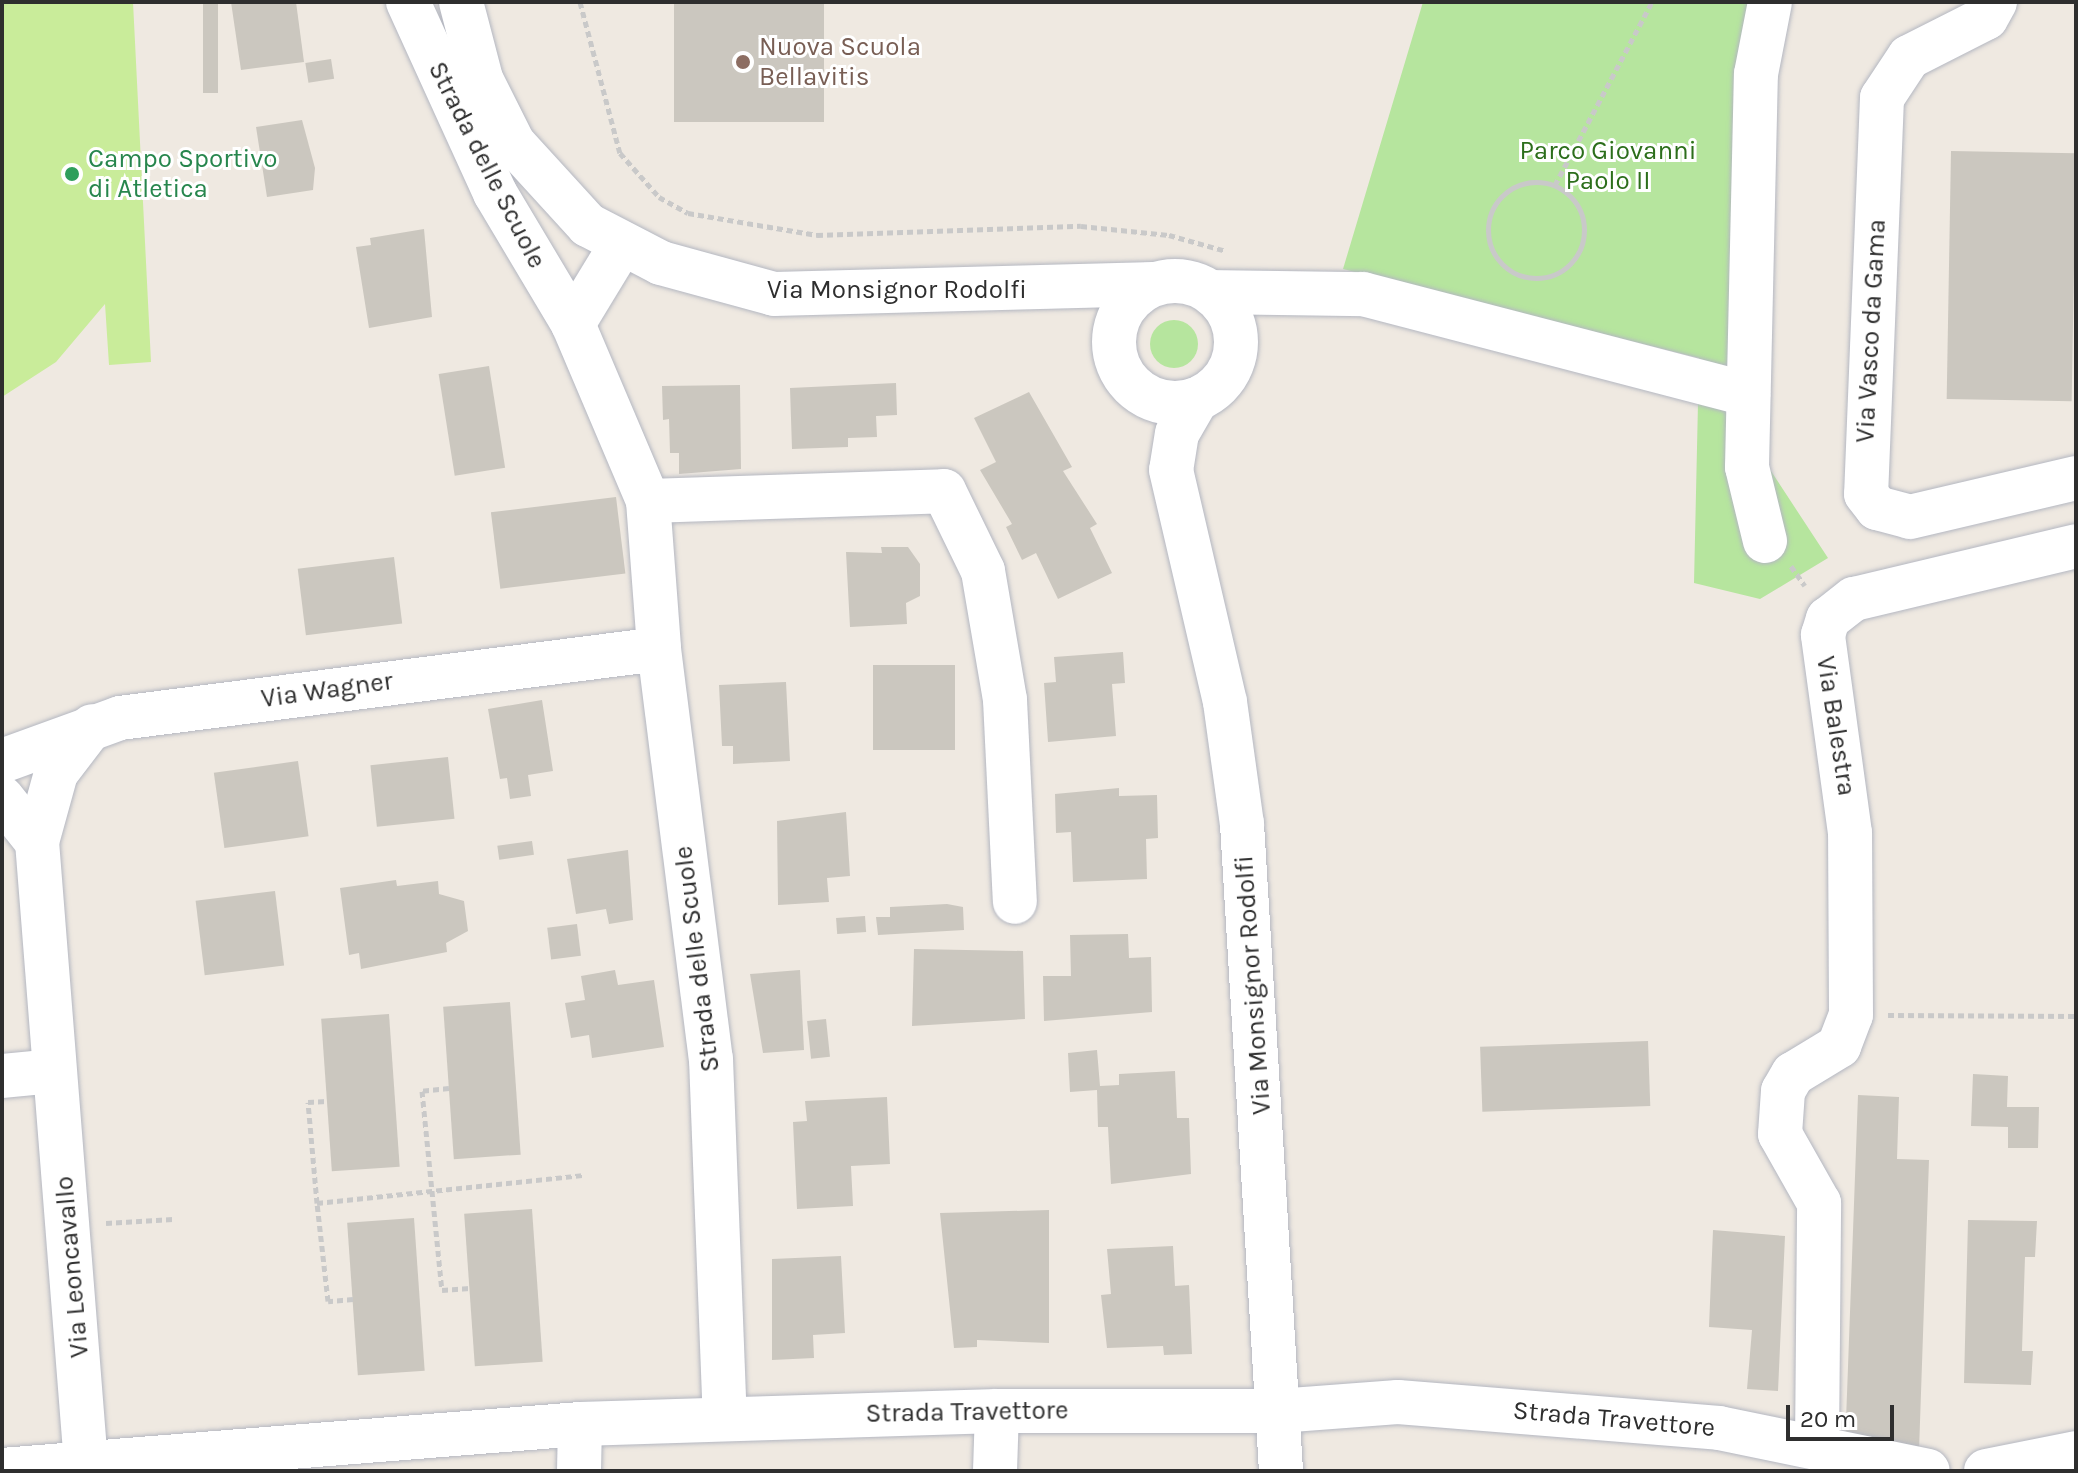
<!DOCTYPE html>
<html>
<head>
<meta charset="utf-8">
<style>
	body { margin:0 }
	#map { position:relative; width:2078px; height:1473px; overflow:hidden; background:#efe9e1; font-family:Karla,sans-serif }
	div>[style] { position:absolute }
	.green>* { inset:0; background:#b6e59e }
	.round { border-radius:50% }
	.pitch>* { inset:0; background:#c9ec9a }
	.building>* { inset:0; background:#cbc7bf; transform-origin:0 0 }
	.path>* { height:5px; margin-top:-2.5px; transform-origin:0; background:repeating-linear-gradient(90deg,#c9c9c9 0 6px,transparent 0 10px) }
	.path>.ring { margin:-2.5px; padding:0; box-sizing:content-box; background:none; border:5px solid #c9c9c9; border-radius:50% }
	.roads { filter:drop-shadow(0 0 2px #b4b7c1) drop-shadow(0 0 2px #b4b7c1) }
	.minor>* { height:44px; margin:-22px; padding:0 22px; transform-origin:22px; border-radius:22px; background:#fff }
	.minor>.ring { margin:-22px; padding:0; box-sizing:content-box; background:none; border:44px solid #fff; border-radius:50% }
	.dots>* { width:22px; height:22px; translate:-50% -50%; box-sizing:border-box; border:4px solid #fff; border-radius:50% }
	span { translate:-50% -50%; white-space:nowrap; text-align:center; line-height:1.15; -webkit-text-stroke:6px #fff; paint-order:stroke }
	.education-label { font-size:26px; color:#785e54 }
	.left { translate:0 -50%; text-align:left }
	.park-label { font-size:26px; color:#2c6e1b }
	.leisure-label { font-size:26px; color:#27864d }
	.street-label { font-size:26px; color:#2e2e2e }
	.frame { position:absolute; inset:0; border:4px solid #2e2e2e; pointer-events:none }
	.scale { position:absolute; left:1786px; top:1405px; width:108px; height:36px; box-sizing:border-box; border:4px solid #2e2e2e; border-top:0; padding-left:10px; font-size:24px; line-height:28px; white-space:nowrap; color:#2e2e2e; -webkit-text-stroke:6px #fff; paint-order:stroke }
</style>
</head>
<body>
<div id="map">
	<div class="green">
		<div style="clip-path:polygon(1423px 2px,1791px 2px,1772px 59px,1769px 468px,1828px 558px,1760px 599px,1694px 583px,1699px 358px,1343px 269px)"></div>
		<div class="round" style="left:1150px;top:320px;width:48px;height:48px"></div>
	</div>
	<div class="pitch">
		<div style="clip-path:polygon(2px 2px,133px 2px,151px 362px,109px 365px,105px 304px,56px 362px,2px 397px)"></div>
	</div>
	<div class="building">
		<div style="left:203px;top:2px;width:15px;height:91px"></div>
		<div style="clip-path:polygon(231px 2px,296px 2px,304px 62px,241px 70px)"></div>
		<div style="left:674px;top:2px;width:150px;height:120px"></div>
		<div style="left:331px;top:59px;width:20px;height:26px;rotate:81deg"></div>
		<div style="clip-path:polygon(302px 120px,315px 168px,313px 190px,267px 197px,256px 127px)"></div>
		<div style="left:1951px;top:151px;width:125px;height:248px;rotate:1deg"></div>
		<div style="clip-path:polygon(424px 229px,432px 317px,369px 328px,356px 247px,371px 245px,370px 238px)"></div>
		<div style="left:489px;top:366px;width:103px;height:51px;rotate:81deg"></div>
		<div style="clip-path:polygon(896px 383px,897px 415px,876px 416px,877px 437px,848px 438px,848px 447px,792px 449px,790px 388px)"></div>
		<div style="clip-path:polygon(740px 385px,741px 469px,679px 474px,679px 453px,670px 453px,669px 419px,663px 420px,662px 386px)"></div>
		<div style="clip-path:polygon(1029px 392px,1072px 467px,1063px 471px,1097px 524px,1090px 528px,1112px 573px,1058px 599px,1036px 553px,1022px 560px,1006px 527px,1012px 524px,980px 470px,996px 462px,974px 418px)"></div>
		<div style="left:616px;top:497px;width:77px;height:126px;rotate:83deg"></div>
		<div style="clip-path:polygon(881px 547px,908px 547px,920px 564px,920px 596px,906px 603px,907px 624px,850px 627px,846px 552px,882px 553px)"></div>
		<div style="left:394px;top:557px;width:67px;height:97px;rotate:83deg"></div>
		<div style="clip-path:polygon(1123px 652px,1125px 683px,1112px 684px,1116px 736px,1048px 742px,1044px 683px,1056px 682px,1054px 657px)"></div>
		<div style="left:873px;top:665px;width:82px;height:85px"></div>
		<div style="clip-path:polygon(786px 682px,790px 761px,733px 764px,733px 746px,722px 746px,719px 685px)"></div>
		<div style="clip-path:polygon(542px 700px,553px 771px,528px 775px,531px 796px,510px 799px,507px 778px,500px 779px,488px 709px)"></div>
		<div style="left:448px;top:757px;width:62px;height:78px;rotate:84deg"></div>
		<div style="left:298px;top:761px;width:76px;height:85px;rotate:82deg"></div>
		<div style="clip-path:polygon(1119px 788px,1119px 796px,1157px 795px,1158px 838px,1146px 839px,1147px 879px,1073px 882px,1071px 832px,1056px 833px,1055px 794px)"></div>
		<div style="clip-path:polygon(846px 812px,850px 876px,827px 878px,829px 902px,778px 905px,777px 821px)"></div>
		<div style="left:532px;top:841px;width:14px;height:35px;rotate:82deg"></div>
		<div style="clip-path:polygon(628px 850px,633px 920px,609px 924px,606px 909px,576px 914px,567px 859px)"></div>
		<div style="clip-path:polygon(396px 880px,397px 886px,438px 881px,439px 894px,464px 901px,468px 931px,446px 943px,447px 952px,361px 969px,359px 953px,349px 955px,340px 888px)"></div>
		<div style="left:275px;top:891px;width:75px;height:80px;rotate:83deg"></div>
		<div style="clip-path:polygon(947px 904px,963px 907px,964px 930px,878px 935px,876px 917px,890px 917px,890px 907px)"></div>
		<div style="left:865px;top:916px;width:16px;height:29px;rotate:86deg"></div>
		<div style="left:577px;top:924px;width:32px;height:30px;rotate:83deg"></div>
		<div style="clip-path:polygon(1128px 934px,1129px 958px,1151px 957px,1152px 1012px,1044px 1021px,1043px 976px,1071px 976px,1070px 935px)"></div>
		<div style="clip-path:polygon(914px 949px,1023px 951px,1025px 1019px,912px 1026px)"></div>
		<div style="clip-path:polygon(615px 970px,618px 985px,654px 980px,664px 1047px,592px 1058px,589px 1035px,571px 1038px,565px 1003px,585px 1000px,581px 976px)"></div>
		<div style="clip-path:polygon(800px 970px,804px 1050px,763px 1053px,750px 974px)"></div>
		<div style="left:510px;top:1002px;width:153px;height:67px;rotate:86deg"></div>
		<div style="left:389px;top:1014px;width:153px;height:68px;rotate:86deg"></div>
		<div style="left:826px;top:1019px;width:38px;height:19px;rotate:84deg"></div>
		<div style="left:1648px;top:1041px;width:65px;height:168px;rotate:88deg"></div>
		<div style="clip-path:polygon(1097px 1050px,1100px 1086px,1119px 1085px,1119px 1074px,1175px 1071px,1177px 1118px,1189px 1118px,1191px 1174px,1111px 1184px,1108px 1127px,1098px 1127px,1097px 1090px,1070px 1092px,1068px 1053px)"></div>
		<div style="clip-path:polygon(1973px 1074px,2008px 1076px,2007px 1107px,2039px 1107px,2038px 1148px,2008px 1148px,2008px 1127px,1971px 1126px)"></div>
		<div style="clip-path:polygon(1858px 1095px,1899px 1097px,1897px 1159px,1929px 1160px,1919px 1451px,1845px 1448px)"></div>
		<div style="clip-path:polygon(887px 1097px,890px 1164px,851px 1166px,853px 1206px,797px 1209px,793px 1122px,807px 1121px,805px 1101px)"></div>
		<div style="left:532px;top:1209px;width:153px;height:68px;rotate:86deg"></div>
		<div style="clip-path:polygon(1049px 1210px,1049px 1343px,977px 1340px,977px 1347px,954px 1348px,940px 1213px)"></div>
		<div style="left:414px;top:1218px;width:153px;height:67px;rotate:86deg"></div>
		<div style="clip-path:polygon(1968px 1220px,2037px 1221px,2035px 1257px,2025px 1257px,2022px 1351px,2033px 1351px,2031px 1385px,1964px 1383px)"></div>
		<div style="clip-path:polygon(1713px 1230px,1785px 1236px,1778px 1391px,1747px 1389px,1752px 1330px,1709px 1327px)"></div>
		<div style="clip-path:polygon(1173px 1246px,1175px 1286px,1189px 1285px,1192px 1354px,1164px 1355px,1163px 1346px,1107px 1348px,1101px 1295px,1111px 1294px,1107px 1249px)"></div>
		<div style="clip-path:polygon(841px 1256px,845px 1333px,813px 1335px,814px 1358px,772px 1360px,772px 1259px)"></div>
	</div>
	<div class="path">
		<div style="left:580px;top:2px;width:156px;rotate:75.2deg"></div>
		<div style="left:620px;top:153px;width:59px;rotate:48.4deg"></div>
		<div style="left:659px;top:197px;width:33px;rotate:29deg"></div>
		<div style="left:688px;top:213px;width:131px;rotate:9.7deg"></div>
		<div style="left:817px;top:235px;width:264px;rotate:-2deg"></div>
		<div style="left:1081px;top:226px;width:88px;rotate:5.8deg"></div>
		<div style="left:1169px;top:235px;width:59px;rotate:15.7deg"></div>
		<div class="ring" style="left:1488px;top:182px;width:91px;height:91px"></div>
		<div style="left:1555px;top:185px;width:207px;rotate:-62.1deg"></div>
		<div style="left:1791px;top:566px;width:24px;rotate:55deg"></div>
		<div style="left:1888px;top:1015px;width:188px;rotate:0.3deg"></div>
		<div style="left:449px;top:1088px;width:27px;rotate:174deg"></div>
		<div style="left:422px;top:1091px;width:200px;rotate:84.3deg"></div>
		<div style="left:442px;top:1290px;width:28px;rotate:-4deg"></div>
		<div style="left:317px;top:1203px;width:101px;rotate:-95.1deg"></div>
		<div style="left:308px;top:1102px;width:19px;rotate:-3deg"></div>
		<div style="left:106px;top:1223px;width:67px;rotate:-3.4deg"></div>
		<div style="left:353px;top:1299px;width:25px;rotate:175deg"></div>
		<div style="left:328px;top:1301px;width:99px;rotate:-96.4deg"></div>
		<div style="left:317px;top:1203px;width:269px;rotate:-6deg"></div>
	</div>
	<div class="roads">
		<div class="minor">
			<div style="left:408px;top:2px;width:210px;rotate:65.5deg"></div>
			<div style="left:495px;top:193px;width:152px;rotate:59.2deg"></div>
			<div style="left:573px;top:324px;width:192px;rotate:67deg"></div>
			<div style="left:648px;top:501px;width:148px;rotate:85.7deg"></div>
			<div style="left:659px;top:649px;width:413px;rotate:82.8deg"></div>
			<div style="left:711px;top:1059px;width:359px;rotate:87.8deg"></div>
			<div style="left:461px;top:2px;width:80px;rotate:75.4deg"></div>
			<div style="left:481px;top:79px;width:72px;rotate:63.4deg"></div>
			<div style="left:513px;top:143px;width:111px;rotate:47.6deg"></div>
			<div style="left:588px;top:225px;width:82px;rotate:27.5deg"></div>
			<div style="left:661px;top:263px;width:117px;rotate:15.3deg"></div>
			<div style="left:774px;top:294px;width:379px;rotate:-1.5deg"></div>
			<div style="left:1995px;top:2px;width:18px;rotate:119deg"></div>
			<div style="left:1986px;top:18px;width:86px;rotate:153.1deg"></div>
			<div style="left:1909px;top:57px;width:49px;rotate:123.4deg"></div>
			<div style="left:1882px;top:98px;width:396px;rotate:92.3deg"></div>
			<div style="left:1866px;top:494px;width:18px;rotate:52deg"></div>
			<div style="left:1877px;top:508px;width:34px;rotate:15deg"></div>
			<div style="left:1910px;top:517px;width:171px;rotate:-13.2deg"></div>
			<div class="ring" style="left:1114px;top:281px;width:78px;height:78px"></div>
			<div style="left:1211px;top:292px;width:152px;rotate:0.8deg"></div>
			<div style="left:1363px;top:294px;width:398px;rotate:14.6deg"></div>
			<div style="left:573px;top:324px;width:92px;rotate:-58.7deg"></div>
			<div style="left:1197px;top:399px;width:39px;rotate:120deg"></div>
			<div style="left:1177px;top:433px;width:37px;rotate:99deg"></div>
			<div style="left:1171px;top:470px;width:238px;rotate:76.9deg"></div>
			<div style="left:1225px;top:702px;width:123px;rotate:82.1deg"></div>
			<div style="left:1242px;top:824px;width:648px;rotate:86.55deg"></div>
			<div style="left:648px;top:501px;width:296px;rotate:-1.9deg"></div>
			<div style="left:944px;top:491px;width:89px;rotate:64deg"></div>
			<div style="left:983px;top:571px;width:131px;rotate:80.3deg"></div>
			<div style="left:1005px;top:700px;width:202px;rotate:87.2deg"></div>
			<div style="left:1765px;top:541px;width:76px;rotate:-103.7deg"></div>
			<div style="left:1747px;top:467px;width:393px;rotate:-88.7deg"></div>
			<div style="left:1756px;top:74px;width:73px;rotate:-79deg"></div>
			<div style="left:2px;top:761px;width:126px;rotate:-20deg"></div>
			<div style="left:120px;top:718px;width:543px;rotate:-7.3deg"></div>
			<div style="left:2px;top:798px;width:56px;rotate:51.5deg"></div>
			<div style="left:2px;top:1076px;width:52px;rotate:-5.5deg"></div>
			<div style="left:1817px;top:1446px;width:243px;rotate:-89.5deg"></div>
			<div style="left:1819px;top:1203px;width:79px;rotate:-119.5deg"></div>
			<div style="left:1780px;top:1134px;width:43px;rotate:-86deg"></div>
			<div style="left:1783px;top:1091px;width:20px;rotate:-60deg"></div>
			<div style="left:1793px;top:1074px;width:54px;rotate:-31.3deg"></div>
			<div style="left:1839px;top:1046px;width:33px;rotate:-69deg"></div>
			<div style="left:1851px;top:1015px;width:182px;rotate:-90.3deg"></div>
			<div style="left:1850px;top:833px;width:200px;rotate:-97.8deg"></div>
			<div style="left:1823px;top:635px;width:17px;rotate:-73deg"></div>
			<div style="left:1828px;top:619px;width:33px;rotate:-38deg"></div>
			<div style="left:1854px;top:599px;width:228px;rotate:-13.4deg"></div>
			<div style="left:86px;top:1464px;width:624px;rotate:-94.5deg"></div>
			<div style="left:37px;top:842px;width:72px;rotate:-74.6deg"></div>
			<div style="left:56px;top:773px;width:59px;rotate:-52.5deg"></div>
			<div style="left:2px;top:1470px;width:580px;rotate:-4.55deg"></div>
			<div style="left:580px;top:1424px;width:417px;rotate:-1.8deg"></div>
			<div style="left:997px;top:1411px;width:281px"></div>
			<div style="left:1278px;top:1411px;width:120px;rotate:-4.3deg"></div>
			<div style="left:1398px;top:1402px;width:322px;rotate:4.6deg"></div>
			<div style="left:1719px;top:1428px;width:213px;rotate:11.6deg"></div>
			<div style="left:579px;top:1471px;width:47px;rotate:-88.8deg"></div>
			<div style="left:995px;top:1471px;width:60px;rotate:-88.1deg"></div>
			<div style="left:1986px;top:1471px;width:92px;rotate:-11.3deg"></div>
		</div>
	</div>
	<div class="dots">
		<div style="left:743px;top:62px;background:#8d6e63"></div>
		<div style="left:72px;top:174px;background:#2e9e5b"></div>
	</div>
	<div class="education-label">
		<span class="left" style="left:759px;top:62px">Nuova Scuola<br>Bellavitis</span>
	</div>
	<div class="park-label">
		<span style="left:1608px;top:166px">Parco Giovanni<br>Paolo II</span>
	</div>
	<div class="leisure-label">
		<span class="left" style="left:88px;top:174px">Campo Sportivo<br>di Atletica</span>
	</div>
	<div class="street-label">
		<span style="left:487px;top:165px;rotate:63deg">Strada delle Scuole</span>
		<span style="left:897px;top:290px">Via Monsignor Rodolfi</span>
		<span style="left:1871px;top:331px;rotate:-87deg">Via Vasco da Gama</span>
		<span style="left:327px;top:690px;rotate:-8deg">Via Wagner</span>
		<span style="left:1836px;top:726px;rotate:81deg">Via Balestra</span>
		<span style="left:697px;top:959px;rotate:-97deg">Strada delle Scuole</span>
		<span style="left:1253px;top:985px;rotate:-94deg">Via Monsignor Rodolfi</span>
		<span style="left:72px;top:1267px;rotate:-95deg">Via Leoncavallo</span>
		<span style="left:967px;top:1412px;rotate:-1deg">Strada Travettore</span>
		<span style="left:1614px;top:1419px;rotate:5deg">Strada Travettore</span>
	</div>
	<div class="frame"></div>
	<div class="scale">20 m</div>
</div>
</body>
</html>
